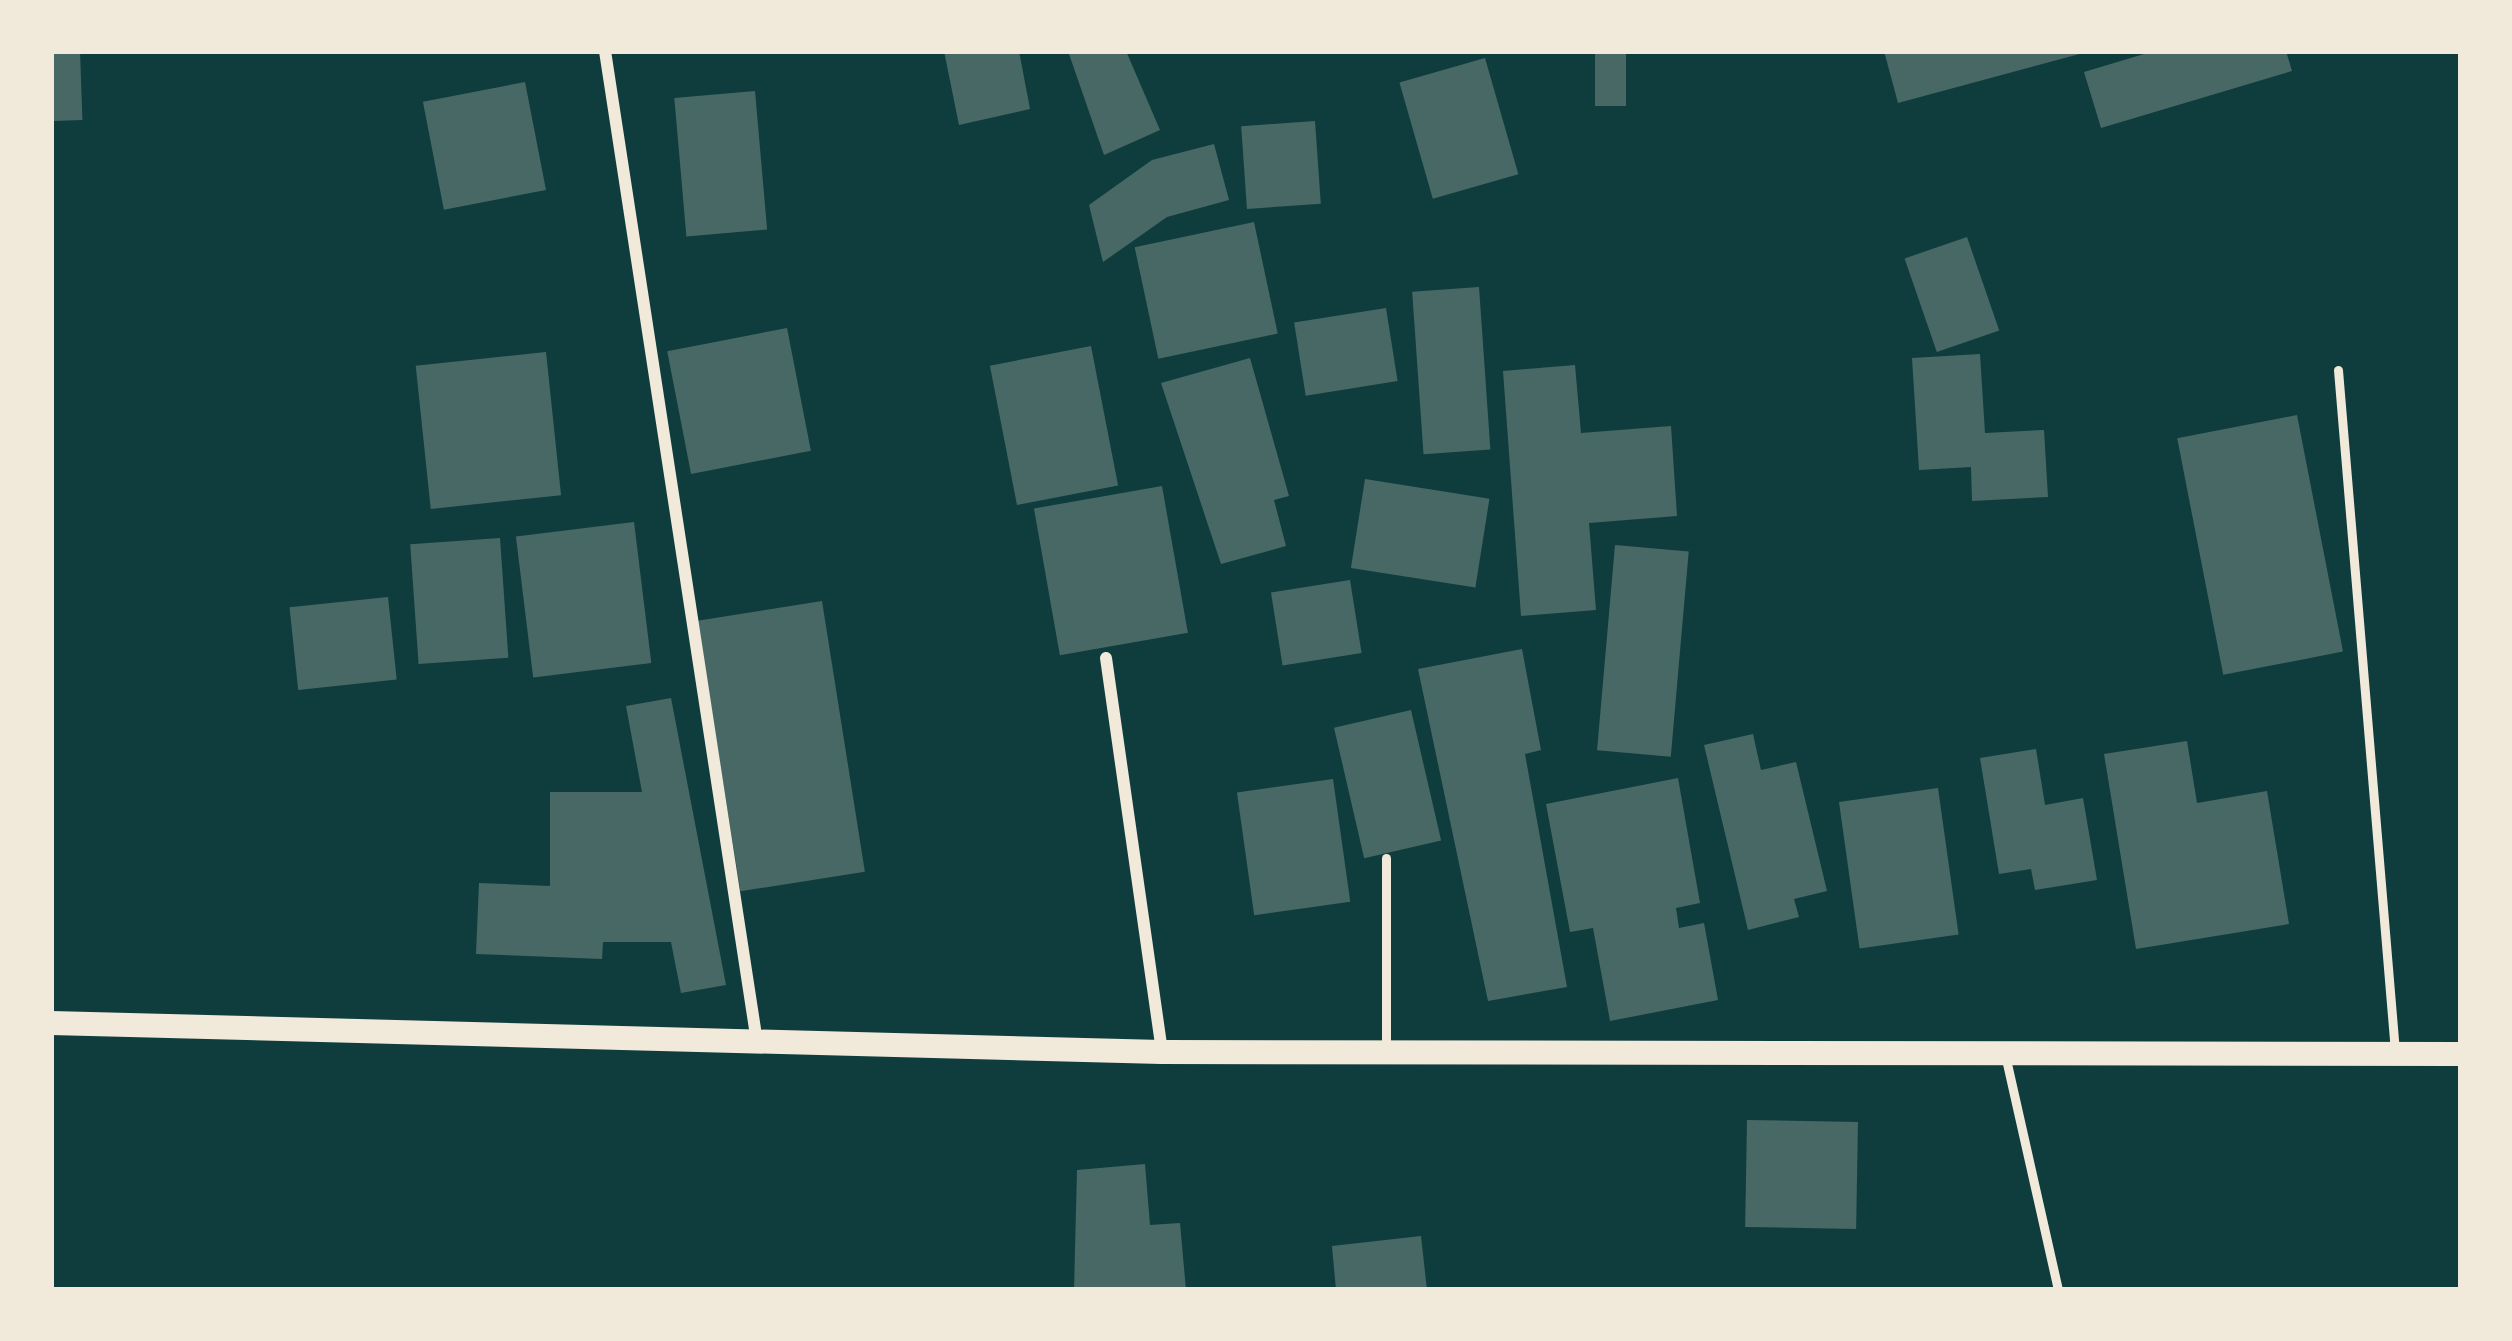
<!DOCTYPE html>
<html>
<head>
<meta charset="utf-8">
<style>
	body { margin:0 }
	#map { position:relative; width:2512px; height:1341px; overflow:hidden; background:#0f3d3e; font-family:Barlow,sans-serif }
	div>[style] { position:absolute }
	.building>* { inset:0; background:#486865; transform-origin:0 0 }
	.service>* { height:9px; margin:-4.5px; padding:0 4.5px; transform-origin:4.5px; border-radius:4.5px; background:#f1e9da }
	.minor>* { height:12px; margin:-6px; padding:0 6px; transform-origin:6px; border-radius:6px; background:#f1e9da }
	.secondary>* { height:24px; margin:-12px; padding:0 12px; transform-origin:12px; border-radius:12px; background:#f1e9da }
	span { translate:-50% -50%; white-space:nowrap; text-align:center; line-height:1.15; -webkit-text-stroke:12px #f1e9da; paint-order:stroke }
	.frame { position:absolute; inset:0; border:54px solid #f1e9da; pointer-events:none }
</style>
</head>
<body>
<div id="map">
	<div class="building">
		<div style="left:80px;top:51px;width:69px;height:29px;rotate:88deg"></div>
		<div style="clip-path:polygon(944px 51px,1019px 51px,1030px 109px,959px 125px)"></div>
		<div style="clip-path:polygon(1068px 51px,1126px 51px,1160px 130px,1104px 155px)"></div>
		<div style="left:1595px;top:51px;width:31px;height:55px"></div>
		<div style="clip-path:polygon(1884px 51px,2087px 51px,2087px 52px,1898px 103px)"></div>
		<div style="clip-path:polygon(2154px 51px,2286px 51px,2292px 71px,2101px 128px,2084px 72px)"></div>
		<div style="left:1485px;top:58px;width:121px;height:89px;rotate:74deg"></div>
		<div style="left:525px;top:82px;width:110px;height:104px;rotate:79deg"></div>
		<div style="left:755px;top:91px;width:139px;height:81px;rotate:85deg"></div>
		<div style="left:1315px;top:121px;width:83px;height:74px;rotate:86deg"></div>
		<div style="clip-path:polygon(1214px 144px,1229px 200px,1167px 217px,1103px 262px,1089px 205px,1152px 160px)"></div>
		<div style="left:1254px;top:222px;width:114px;height:122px;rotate:78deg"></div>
		<div style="left:1967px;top:237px;width:99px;height:66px;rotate:71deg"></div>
		<div style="left:1479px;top:287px;width:163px;height:67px;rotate:86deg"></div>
		<div style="left:1386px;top:308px;width:74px;height:93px;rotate:81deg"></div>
		<div style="left:787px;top:328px;width:125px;height:122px;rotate:79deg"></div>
		<div style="left:1091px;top:346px;width:142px;height:103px;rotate:79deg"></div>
		<div style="left:546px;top:352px;width:144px;height:131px;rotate:84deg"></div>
		<div style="clip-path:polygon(1980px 354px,1985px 433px,2044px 430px,2048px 497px,1972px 501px,1971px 467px,1919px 470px,1912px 358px)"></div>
		<div style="clip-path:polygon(1250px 358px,1289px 496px,1274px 500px,1286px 546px,1221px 564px,1161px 383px)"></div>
		<div style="clip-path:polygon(1575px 365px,1581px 433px,1671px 426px,1677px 516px,1589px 523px,1596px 610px,1521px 616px,1503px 371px)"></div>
		<div style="left:2297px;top:415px;width:241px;height:122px;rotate:79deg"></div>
		<div style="left:1365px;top:479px;width:126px;height:90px;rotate:9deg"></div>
		<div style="left:1162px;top:486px;width:149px;height:130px;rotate:80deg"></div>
		<div style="left:634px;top:522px;width:142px;height:119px;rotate:83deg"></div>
		<div style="left:500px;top:538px;width:120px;height:90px;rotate:86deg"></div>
		<div style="left:1615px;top:545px;width:74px;height:206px;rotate:5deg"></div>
		<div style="left:1350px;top:580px;width:74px;height:80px;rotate:81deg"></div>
		<div style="left:388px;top:597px;width:83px;height:99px;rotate:84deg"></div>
		<div style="left:822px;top:601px;width:274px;height:126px;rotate:81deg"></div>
		<div style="clip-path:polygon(1522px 649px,1541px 750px,1525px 754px,1567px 987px,1488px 1001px,1418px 669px)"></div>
		<div style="clip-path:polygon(671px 698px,726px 985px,681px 993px,671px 942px,603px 942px,602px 959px,476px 954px,479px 883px,550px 886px,550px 792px,642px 792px,626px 706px)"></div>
		<div style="left:1411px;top:710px;width:134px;height:79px;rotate:77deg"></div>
		<div style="clip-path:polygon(1753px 734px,1761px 770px,1796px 762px,1827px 891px,1794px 899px,1799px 917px,1748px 930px,1704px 745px)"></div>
		<div style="clip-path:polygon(2187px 741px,2197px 803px,2267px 791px,2289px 924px,2136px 949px,2104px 754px)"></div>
		<div style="clip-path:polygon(2036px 749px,2045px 805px,2083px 798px,2097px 880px,2035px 890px,2031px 869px,1999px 874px,1980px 758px)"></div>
		<div style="clip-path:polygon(1678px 778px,1700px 903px,1676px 908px,1679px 928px,1704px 923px,1718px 1000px,1610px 1021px,1593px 928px,1570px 932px,1546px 804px)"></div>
		<div style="left:1333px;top:779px;width:124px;height:97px;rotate:82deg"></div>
		<div style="left:1938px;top:788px;width:148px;height:100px;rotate:82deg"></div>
		<div style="left:1747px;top:1120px;width:111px;height:107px;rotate:1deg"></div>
		<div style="clip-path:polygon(1145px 1164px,1150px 1225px,1180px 1223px,1186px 1290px,1074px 1290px,1077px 1170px)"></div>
		<div style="clip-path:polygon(1421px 1236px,1427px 1290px,1336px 1290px,1332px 1246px)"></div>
	</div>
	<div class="service">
		<div style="left:2338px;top:370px;width:684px;rotate:85.22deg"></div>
		<div style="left:1386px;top:858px;width:192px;rotate:90deg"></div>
		<div style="left:2006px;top:1059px;width:237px;rotate:77.3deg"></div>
	</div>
	<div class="minor">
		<div style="left:605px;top:51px;width:997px;rotate:81.28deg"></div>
		<div style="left:1106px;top:658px;width:398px;rotate:81.9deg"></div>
	</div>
	<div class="secondary">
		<div style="left:51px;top:1023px;width:1111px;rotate:1.5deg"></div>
		<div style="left:1162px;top:1052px;width:1299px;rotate:0.09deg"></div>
	</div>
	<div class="frame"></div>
</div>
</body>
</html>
